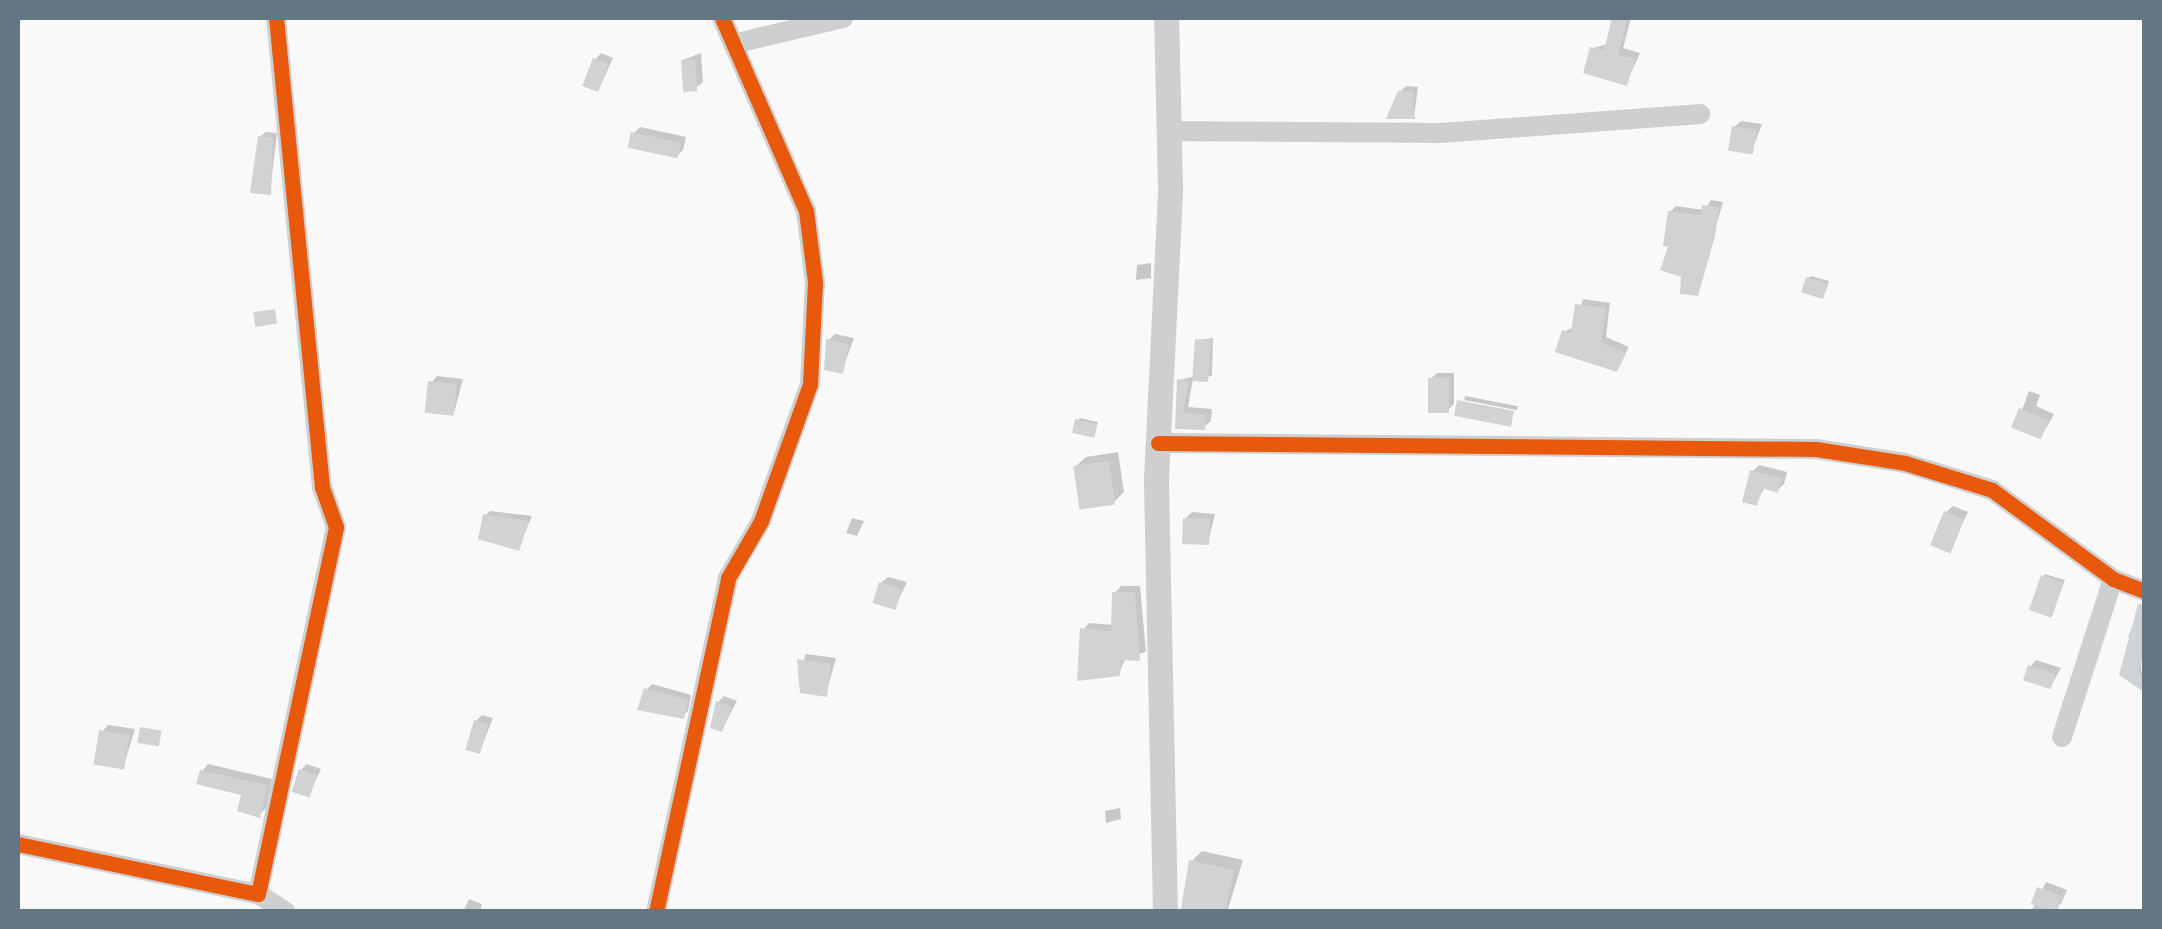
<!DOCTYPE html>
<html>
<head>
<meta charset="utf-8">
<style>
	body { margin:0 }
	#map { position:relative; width:2162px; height:929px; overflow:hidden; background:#f9f9f9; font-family:Lato,sans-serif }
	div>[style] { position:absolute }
	.shadow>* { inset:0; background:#0003; transform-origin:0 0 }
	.building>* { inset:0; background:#d0d2d3; transform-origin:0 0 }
	.minor>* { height:20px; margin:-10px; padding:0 10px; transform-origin:10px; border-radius:10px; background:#cecfd0 }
	.tertiary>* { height:25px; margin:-12.5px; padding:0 12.5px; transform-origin:12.5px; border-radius:12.5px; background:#cecfd0 }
	.cycleway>* { height:15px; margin:-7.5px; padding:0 7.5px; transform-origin:7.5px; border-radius:7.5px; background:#e8590c }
	span { translate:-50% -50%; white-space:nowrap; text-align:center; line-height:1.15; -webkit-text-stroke:10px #fff; paint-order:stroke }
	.frame { position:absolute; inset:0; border:20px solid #657683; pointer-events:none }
</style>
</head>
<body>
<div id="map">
	<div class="shadow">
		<div style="clip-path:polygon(1615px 18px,1631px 18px,1623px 48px,1640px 53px,1626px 83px,1593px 48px,1608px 44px)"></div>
		<div style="clip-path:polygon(601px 53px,613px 58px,599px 89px,595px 60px)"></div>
		<div style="clip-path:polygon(701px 53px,703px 82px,696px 88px,683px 60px)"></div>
		<div style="clip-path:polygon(1406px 86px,1418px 87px,1414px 117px,1400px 92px)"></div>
		<div style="clip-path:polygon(1741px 121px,1762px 124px,1751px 153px,1734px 127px)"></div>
		<div style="clip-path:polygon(640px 127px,686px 137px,683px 150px,677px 156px,633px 134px)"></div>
		<div style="clip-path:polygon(266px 132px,277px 133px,270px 192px,260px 137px)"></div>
		<div style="clip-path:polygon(1711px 200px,1723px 202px,1697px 293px,1672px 245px,1670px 212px,1676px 206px,1704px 210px)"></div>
		<div style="clip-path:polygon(1151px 263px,1151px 278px,1136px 280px,1137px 265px)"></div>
		<div style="clip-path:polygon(1811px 276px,1829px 281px,1825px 293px,1808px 278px)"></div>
		<div style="clip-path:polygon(1583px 299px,1610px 303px,1606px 337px,1629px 347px,1616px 369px,1565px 331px,1575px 327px)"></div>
		<div style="clip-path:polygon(835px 334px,854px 338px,842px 371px,828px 341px)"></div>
		<div style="clip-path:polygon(1213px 338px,1212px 376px,1193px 379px,1188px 407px,1212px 409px,1211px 421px,1204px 427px,1177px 427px,1180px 380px,1195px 376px,1197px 340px)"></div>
		<div style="clip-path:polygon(1437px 373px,1454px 373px,1454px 404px,1448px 410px,1430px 379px)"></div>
		<div style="clip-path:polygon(437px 376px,463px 379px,454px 413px,431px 383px)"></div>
		<div style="clip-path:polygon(2029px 391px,2040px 395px,2036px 406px,2054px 414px,2041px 437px,2022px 410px)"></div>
		<div style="left:1465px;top:396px;width:54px;height:4px;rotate:11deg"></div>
		<div style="clip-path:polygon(1080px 418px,1098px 422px,1093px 436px,1078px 420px)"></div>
		<div style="clip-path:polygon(1118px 452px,1124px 492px,1114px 502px,1075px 467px,1086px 457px)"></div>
		<div style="clip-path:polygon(1759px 465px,1787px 472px,1784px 484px,1777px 490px,1765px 487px,1756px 503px,1753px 471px)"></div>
		<div style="clip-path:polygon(1953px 506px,1968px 512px,1949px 551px,1946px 512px)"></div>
		<div style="clip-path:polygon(490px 511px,532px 516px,518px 548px,485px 516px)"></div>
		<div style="clip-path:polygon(1192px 512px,1215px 514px,1208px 543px,1185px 519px)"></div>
		<div style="clip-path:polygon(852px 518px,864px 521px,857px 536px,846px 533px)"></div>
		<div style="clip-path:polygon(2045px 574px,2065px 580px,2051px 615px,2043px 577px)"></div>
		<div style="clip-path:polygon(888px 577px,907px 582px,895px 607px,881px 583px)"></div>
		<div style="clip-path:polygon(1121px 586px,1140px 586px,1146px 652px,1126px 657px,1119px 673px,1083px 630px,1089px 623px,1114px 625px,1115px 593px)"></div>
		<div style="clip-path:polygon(2144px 604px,2141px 667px,2144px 689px,2122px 674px,2138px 641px,2128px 637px)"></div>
		<div style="clip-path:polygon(806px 654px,836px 658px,826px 694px,798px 676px)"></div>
		<div style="clip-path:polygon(2036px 660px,2061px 668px,2051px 686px,2030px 667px)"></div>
		<div style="clip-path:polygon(652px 684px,691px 695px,688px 711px,683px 716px,647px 689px)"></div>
		<div style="clip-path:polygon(724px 696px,737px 701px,722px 729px,718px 702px)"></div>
		<div style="clip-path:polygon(482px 715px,493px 718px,480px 751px,476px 721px)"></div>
		<div style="clip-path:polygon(108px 725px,135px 729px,123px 768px,102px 732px)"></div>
		<div style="clip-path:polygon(208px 764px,272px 779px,266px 808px,259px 815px,244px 793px,202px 771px)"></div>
		<div style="clip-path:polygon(307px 764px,321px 769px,309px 794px,301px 770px)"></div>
		<div style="clip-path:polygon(1120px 808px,1121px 819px,1106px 823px,1105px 811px)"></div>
		<div style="clip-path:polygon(1202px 851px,1243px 860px,1227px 912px,1184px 907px,1192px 861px)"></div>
		<div style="clip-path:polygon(2046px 882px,2067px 890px,2061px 904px,2031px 912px)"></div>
		<div style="clip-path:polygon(469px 899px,482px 904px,480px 912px,463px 912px)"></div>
	</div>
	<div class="building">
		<div style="clip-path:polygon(1612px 18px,1627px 20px,1618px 55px,1635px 59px,1627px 86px,1583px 73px,1590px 47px,1604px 50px)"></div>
		<div style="left:593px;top:58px;width:17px;height:30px;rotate:21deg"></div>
		<div style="left:695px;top:59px;width:32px;height:14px;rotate:86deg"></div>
		<div style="clip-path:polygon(1398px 91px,1413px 91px,1415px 119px,1386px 119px)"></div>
		<div style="left:1732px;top:126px;width:25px;height:25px;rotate:9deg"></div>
		<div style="left:631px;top:132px;width:51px;height:16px;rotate:12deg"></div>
		<div style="clip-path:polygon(258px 136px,273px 138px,271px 195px,250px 193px)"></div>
		<div style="clip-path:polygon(1702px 205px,1719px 208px,1715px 236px,1698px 296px,1680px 294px,1681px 277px,1660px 270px,1668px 247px,1663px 246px,1668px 211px,1701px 215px)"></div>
		<div style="left:1806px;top:277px;width:23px;height:16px;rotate:18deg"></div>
		<div style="clip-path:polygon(1575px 304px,1606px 308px,1601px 342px,1626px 353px,1617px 372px,1555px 352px,1562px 330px,1571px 333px)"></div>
		<div style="left:275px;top:309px;width:15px;height:22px;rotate:82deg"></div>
		<div style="clip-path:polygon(826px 339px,849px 344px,843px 374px,824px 370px)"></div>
		<div style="left:1195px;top:339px;width:16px;height:42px;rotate:4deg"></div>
		<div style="left:1428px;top:378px;width:21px;height:35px"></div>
		<div style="clip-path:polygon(1177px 379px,1189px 381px,1183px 412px,1206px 415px,1205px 430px,1175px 429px)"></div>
		<div style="left:428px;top:381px;width:29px;height:32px;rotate:6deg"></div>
		<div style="left:1457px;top:400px;width:58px;height:16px;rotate:11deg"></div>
		<div style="left:2019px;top:408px;width:32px;height:21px;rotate:22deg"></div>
		<div style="left:1075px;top:419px;width:23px;height:14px;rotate:13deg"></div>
		<div style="left:1109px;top:461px;width:44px;height:36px;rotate:82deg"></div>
		<div style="clip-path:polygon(1750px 470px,1782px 478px,1778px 493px,1762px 488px,1757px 506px,1742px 502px)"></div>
		<div style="left:1944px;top:511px;width:22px;height:37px;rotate:22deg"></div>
		<div style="clip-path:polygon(483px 514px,529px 521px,519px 551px,478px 539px)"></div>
		<div style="left:1183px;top:518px;width:27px;height:26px;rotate:2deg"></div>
		<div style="left:2041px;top:575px;width:24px;height:37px;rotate:19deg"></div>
		<div style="left:879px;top:582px;width:24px;height:22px;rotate:17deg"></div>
		<div style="clip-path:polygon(1112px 592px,1135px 592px,1140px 661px,1121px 660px,1120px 676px,1077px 681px,1080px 628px,1111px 631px)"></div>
		<div style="clip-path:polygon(2138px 604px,2144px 605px,2144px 653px,2137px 673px,2144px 676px,2144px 692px,2119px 675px)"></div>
		<div style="clip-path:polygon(797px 659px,831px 664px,827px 697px,800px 693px)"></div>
		<div style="left:2028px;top:665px;width:29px;height:16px;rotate:18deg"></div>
		<div style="clip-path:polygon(644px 688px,688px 700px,684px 719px,637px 710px)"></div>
		<div style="clip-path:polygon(716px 701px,732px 707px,722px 732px,710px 728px)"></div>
		<div style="left:474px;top:720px;width:15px;height:31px;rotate:16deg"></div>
		<div style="left:140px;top:727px;width:22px;height:16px;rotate:10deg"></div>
		<div style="left:99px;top:730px;width:31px;height:35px;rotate:9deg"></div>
		<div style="left:299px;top:769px;width:19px;height:24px;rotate:18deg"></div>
		<div style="clip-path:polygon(200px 770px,267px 785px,260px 818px,237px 811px,241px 795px,196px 784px)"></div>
		<div style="clip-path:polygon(1189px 860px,1234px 870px,1225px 912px,1181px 909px)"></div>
		<div style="left:2037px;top:887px;width:27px;height:18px;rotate:20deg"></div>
	</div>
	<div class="minor">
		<div style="left:737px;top:43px;width:109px;rotate:-13.3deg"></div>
		<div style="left:1169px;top:131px;width:272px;rotate:0.4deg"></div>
		<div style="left:1441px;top:133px;width:260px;rotate:-4.2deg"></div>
		<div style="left:1158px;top:443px;width:658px;rotate:0.52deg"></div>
		<div style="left:1816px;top:449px;width:90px;rotate:8.9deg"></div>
		<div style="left:1905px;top:463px;width:91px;rotate:17.2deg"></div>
		<div style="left:1992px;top:490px;width:150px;rotate:36.3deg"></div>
		<div style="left:2113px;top:579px;width:33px;rotate:21deg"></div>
		<div style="left:2062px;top:737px;width:166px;rotate:-72.1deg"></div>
		<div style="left:18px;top:844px;width:245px;rotate:11.8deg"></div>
		<div style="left:258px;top:894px;width:375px;rotate:-78deg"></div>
		<div style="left:336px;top:527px;width:42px;rotate:-109.3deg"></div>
		<div style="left:322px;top:487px;width:471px;rotate:-95.6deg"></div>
		<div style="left:258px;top:894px;width:33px;rotate:33deg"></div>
		<div style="left:656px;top:912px;width:342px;rotate:-77.8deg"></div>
		<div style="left:728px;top:578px;width:66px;rotate:-59.9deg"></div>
		<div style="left:761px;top:521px;width:145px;rotate:-70.3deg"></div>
		<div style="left:810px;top:384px;width:102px;rotate:-87.2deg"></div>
		<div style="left:815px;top:282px;width:72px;rotate:-97.2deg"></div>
		<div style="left:806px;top:211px;width:210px;rotate:-113.5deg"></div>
	</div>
	<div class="tertiary">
		<div style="left:1165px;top:912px;width:433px;rotate:-91.2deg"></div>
		<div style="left:1156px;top:479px;width:290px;rotate:-87.2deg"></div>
		<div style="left:1170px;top:189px;width:171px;rotate:-91.3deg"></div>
	</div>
	<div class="cycleway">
		<div style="left:1158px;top:443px;width:658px;rotate:0.52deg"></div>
		<div style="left:1816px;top:449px;width:90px;rotate:8.9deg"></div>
		<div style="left:1905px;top:463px;width:91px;rotate:17.2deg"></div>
		<div style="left:1992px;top:490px;width:150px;rotate:36.3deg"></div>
		<div style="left:2113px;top:579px;width:33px;rotate:21deg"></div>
		<div style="left:18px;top:844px;width:245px;rotate:11.8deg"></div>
		<div style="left:258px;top:894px;width:375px;rotate:-78deg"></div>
		<div style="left:336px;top:527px;width:42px;rotate:-109.3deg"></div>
		<div style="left:322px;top:487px;width:471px;rotate:-95.6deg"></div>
		<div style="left:656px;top:912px;width:342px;rotate:-77.8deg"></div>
		<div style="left:728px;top:578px;width:66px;rotate:-59.9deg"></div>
		<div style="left:761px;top:521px;width:145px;rotate:-70.3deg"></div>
		<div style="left:810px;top:384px;width:102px;rotate:-87.2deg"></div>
		<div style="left:815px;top:282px;width:72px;rotate:-97.2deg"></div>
		<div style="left:806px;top:211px;width:210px;rotate:-113.5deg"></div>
	</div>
	<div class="frame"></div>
</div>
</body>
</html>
